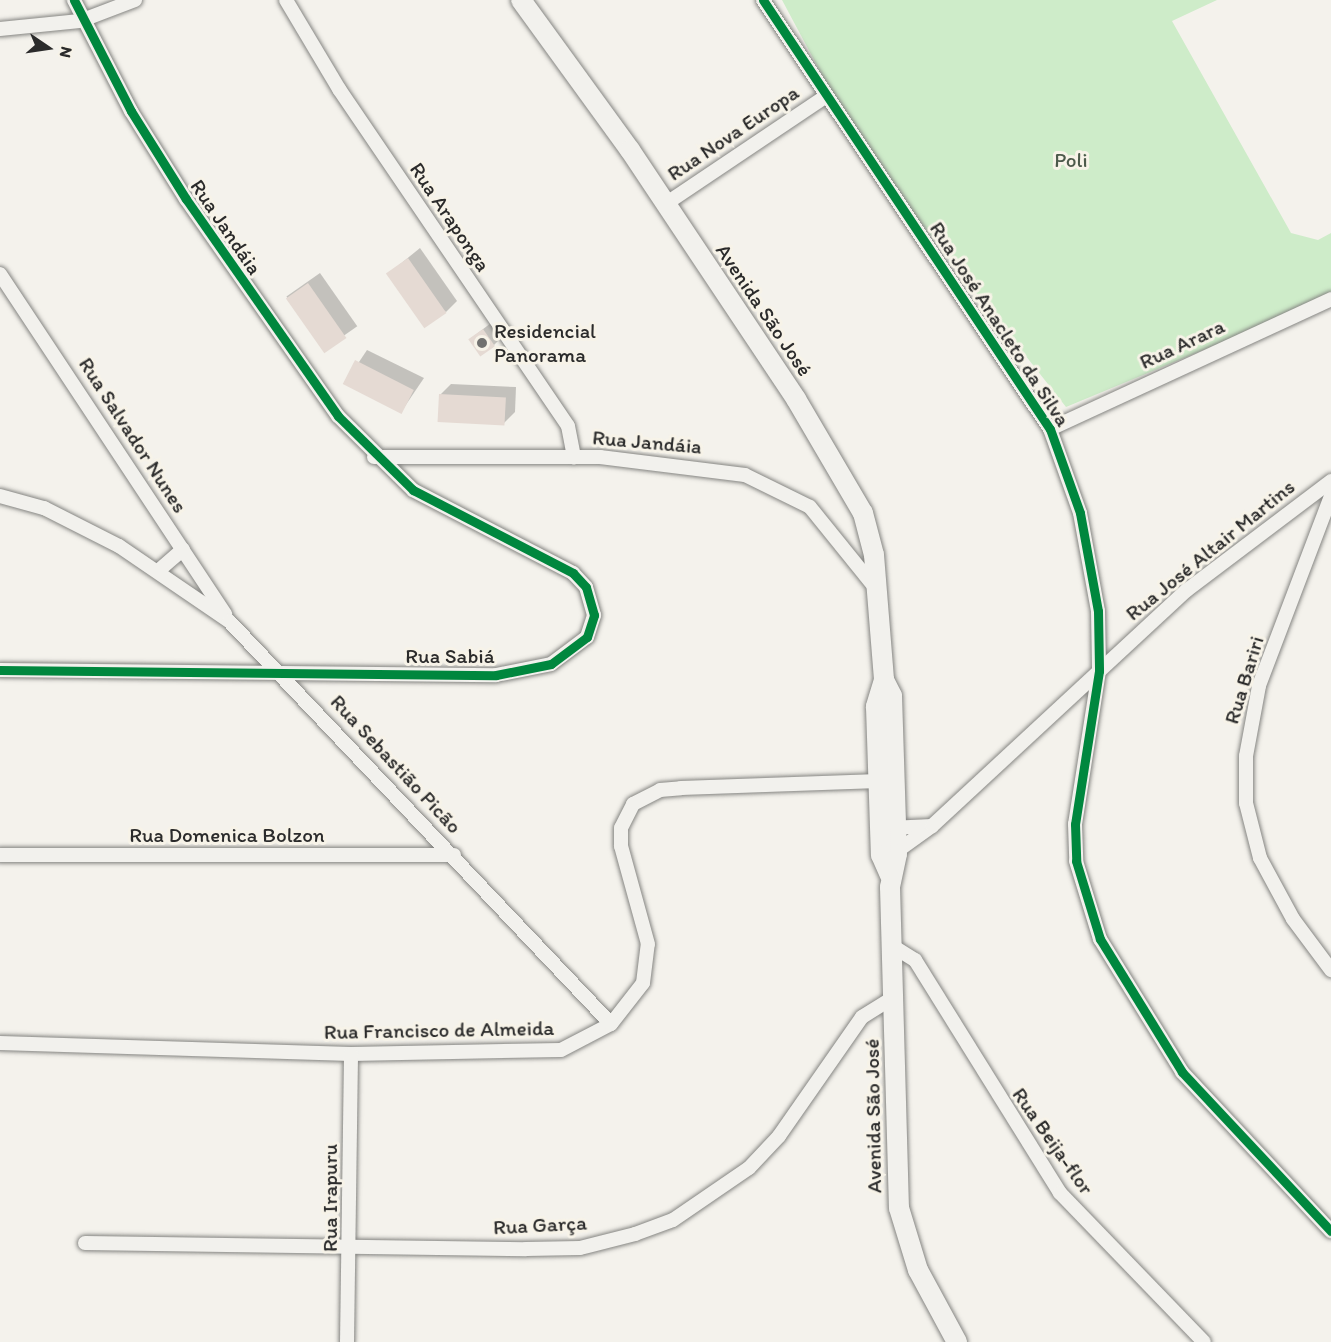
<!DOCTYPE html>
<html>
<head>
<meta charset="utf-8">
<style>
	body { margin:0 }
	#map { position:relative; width:1331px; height:1342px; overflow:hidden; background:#f4f2ec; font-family:Itim,sans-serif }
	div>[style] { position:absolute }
	.green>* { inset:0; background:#ceecc9 }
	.shadow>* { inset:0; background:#0003; transform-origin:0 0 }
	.building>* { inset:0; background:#e5dad3; transform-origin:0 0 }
	.roads { filter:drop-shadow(0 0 2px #858582) drop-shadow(0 0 2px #858582) }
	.street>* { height:14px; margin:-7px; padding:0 7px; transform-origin:7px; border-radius:7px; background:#f2f1ed }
	.secondary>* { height:20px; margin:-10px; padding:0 10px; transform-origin:10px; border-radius:10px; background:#f2f1ed }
	.cycleway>* { height:9px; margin:-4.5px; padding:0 4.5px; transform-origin:4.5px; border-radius:4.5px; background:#00873e }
	.dots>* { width:16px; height:16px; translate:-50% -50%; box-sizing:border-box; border:3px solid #f7f3e8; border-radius:50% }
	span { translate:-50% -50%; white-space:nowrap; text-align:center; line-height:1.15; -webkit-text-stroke:6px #f7f3e8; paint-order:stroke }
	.street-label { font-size:21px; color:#2b2b2b }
	.park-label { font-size:21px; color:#4c5a4b }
	.poi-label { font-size:21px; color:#2b2b2b }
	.left { translate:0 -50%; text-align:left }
	.north { position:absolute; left:18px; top:18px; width:60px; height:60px; -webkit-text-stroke:4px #f7f3e8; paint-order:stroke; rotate:103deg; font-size:16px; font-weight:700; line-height:24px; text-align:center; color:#2b2b2b }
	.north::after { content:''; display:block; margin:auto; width:21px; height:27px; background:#2b2b2b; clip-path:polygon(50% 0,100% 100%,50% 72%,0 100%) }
</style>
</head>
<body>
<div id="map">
	<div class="green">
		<div style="clip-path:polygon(782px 0,1217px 0,1172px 21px,1291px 233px,1318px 240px,1331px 233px,1331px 297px,1066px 407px,859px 144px)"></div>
	</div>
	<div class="shadow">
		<div style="clip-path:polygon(420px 248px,457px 301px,446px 312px,388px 274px)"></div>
		<div style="left:320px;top:273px;width:65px;height:41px;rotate:55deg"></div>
		<div style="clip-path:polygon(491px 323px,501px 338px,494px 345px,470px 339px)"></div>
		<div style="clip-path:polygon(367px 350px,424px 378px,401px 412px,345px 383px)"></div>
		<div style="clip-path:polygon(451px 384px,516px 387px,515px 412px,504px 423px,440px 395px)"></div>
	</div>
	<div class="building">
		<div style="left:408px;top:258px;width:67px;height:27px;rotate:55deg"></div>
		<div style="left:308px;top:283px;width:67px;height:27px;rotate:55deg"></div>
		<div style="left:483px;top:329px;width:21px;height:18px;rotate:55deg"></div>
		<div style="left:355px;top:360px;width:66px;height:27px;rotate:27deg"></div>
		<div style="left:439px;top:394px;width:67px;height:28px;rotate:3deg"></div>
	</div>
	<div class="roads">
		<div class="street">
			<div style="left:286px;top:0;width:104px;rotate:59.2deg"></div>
			<div style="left:339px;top:89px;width:407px;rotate:55.8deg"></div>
			<div style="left:568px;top:426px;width:32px;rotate:79deg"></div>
			<div style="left:763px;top:0;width:516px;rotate:56.22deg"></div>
			<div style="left:1050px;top:429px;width:89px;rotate:70.3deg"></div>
			<div style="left:1080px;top:513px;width:100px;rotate:79.6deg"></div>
			<div style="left:1098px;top:611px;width:60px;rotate:89deg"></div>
			<div style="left:1099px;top:671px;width:155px;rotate:98.9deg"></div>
			<div style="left:1075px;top:824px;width:37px;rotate:88deg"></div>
			<div style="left:1076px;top:861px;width:82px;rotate:72.9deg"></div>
			<div style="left:1100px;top:939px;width:156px;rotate:58.3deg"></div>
			<div style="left:1182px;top:1072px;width:218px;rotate:46.9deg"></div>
			<div style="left:0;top:29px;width:80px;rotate:-5.7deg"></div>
			<div style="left:80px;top:21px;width:59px;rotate:-20.9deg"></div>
			<div style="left:664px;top:205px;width:195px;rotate:-33.9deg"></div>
			<div style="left:0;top:274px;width:408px;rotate:56.5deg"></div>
			<div style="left:1050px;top:429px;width:310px;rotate:-24.8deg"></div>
			<div style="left:374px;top:457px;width:226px"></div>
			<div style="left:600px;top:457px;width:146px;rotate:7.1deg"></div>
			<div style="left:745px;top:475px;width:72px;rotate:26.2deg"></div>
			<div style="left:810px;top:507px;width:107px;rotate:51.1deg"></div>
			<div style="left:0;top:496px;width:46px;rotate:15.3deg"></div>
			<div style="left:44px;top:508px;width:84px;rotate:26.9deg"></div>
			<div style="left:119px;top:546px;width:133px;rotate:34.3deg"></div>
			<div style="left:229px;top:621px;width:555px;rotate:46.53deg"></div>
			<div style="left:1331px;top:496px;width:203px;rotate:110.8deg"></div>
			<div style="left:1259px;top:686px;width:71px;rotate:100.5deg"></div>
			<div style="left:1246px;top:756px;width:47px;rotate:90deg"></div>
			<div style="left:1246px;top:803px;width:57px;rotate:75.7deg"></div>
			<div style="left:1260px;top:858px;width:69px;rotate:61.6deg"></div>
			<div style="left:1293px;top:919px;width:64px;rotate:53.3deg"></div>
			<div style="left:158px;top:571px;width:33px;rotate:-41deg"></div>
			<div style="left:0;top:670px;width:496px;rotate:0.6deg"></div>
			<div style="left:496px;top:675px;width:56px;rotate:-11.3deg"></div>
			<div style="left:551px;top:664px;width:45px;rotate:-36.9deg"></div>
			<div style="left:587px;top:637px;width:23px;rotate:-72deg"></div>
			<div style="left:594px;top:615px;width:29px;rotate:-106deg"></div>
			<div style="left:586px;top:587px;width:19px;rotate:-133deg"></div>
			<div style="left:573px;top:573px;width:180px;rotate:-152.6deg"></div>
			<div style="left:413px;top:490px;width:105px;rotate:-135.4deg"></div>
			<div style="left:338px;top:416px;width:265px;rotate:-125deg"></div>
			<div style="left:186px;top:199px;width:104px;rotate:-122deg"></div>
			<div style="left:131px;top:111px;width:125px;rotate:-117.2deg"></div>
			<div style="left:890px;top:828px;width:42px;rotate:-2.7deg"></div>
			<div style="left:893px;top:854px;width:48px;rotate:-35.7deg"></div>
			<div style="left:932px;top:826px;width:347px;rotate:-42.8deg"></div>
			<div style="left:1187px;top:590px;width:181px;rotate:-37.1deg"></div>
			<div style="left:0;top:855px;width:454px"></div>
			<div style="left:894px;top:947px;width:25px;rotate:32deg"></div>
			<div style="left:915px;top:960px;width:274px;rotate:58.1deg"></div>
			<div style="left:1060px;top:1193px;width:207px;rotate:46deg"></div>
			<div style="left:0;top:1043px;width:351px;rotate:1.8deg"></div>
			<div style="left:351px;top:1054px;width:210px;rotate:-1.1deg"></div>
			<div style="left:561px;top:1050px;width:56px;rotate:-27.5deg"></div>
			<div style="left:611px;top:1024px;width:52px;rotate:-52deg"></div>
			<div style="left:643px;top:983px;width:39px;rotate:-83deg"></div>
			<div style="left:648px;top:944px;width:102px;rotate:-105.4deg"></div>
			<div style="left:621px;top:846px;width:18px;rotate:-90deg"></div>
			<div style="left:621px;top:828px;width:27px;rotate:-63deg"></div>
			<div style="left:633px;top:804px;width:30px;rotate:-27deg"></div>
			<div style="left:660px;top:790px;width:21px;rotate:-5deg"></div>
			<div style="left:681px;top:788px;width:205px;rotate:-2deg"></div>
			<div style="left:85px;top:1243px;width:441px;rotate:0.8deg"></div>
			<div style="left:526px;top:1249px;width:54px;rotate:-1.1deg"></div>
			<div style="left:580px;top:1248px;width:57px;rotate:-14.3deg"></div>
			<div style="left:635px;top:1234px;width:40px;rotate:-20.2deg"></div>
			<div style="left:673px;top:1220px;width:92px;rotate:-34.4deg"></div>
			<div style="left:749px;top:1168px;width:44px;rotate:-46.8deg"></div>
			<div style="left:779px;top:1136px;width:145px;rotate:-55.1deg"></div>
			<div style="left:862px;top:1017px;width:39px;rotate:-32deg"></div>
			<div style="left:347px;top:1342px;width:288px;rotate:-89.2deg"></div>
		</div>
		<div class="secondary">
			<div style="left:521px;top:0;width:185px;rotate:54deg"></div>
			<div style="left:630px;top:150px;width:299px;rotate:56.3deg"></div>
			<div style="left:796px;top:399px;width:132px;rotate:59.6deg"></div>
			<div style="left:863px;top:513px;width:43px;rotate:75.3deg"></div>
			<div style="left:874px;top:555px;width:125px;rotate:85.4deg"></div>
			<div style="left:884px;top:680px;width:18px;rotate:63deg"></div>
			<div style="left:892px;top:696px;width:158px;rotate:88.2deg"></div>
			<div style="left:897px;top:854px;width:34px;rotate:102deg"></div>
			<div style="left:890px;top:887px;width:321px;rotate:88.4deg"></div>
			<div style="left:899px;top:1208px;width:65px;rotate:73deg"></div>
			<div style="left:918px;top:1270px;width:82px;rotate:61.6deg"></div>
			<div style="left:884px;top:680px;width:28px;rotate:107deg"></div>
			<div style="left:876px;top:707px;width:148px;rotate:88.1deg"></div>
			<div style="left:881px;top:855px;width:22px;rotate:66deg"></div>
		</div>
	</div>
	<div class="cycleway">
		<div style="left:763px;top:0;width:516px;rotate:56.22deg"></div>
		<div style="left:1050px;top:429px;width:89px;rotate:70.3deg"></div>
		<div style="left:1080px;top:513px;width:100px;rotate:79.6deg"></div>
		<div style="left:1098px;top:611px;width:60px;rotate:89deg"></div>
		<div style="left:1099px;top:671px;width:155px;rotate:98.9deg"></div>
		<div style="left:1075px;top:824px;width:37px;rotate:88deg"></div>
		<div style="left:1076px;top:861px;width:82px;rotate:72.9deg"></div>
		<div style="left:1100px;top:939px;width:156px;rotate:58.3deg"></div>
		<div style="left:1182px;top:1072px;width:218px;rotate:46.9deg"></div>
		<div style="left:0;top:670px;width:496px;rotate:0.6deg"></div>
		<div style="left:496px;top:675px;width:56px;rotate:-11.3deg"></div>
		<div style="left:551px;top:664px;width:45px;rotate:-36.9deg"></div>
		<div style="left:587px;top:637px;width:23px;rotate:-72deg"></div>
		<div style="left:594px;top:615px;width:29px;rotate:-106deg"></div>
		<div style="left:586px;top:587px;width:19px;rotate:-133deg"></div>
		<div style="left:573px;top:573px;width:180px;rotate:-152.6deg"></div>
		<div style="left:413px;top:490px;width:105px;rotate:-135.4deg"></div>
		<div style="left:338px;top:416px;width:265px;rotate:-125deg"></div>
		<div style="left:186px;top:199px;width:104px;rotate:-122deg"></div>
		<div style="left:131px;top:111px;width:125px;rotate:-117.2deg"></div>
	</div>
	<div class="dots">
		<div style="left:482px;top:343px;background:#71716f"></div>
	</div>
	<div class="street-label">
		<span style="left:733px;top:133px;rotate:-34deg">Rua Nova Europa</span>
		<span style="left:450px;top:217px;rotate:56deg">Rua Araponga</span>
		<span style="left:226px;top:227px;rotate:56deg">Rua Jandáia</span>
		<span style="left:764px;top:310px;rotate:56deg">Avenida São José</span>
		<span style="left:1000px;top:324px;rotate:57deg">Rua José Anacleto da Silva</span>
		<span style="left:1182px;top:344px;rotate:-25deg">Rua Arara</span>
		<span style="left:133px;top:435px;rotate:57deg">Rua Salvador Nunes</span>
		<span style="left:647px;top:442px;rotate:5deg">Rua Jandáia</span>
		<span style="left:1210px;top:550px;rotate:-39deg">Rua José Altair Martins</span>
		<span style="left:450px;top:656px">Rua Sabiá</span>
		<span style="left:1244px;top:680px;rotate:-73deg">Rua Bariri</span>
		<span style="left:396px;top:764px;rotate:47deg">Rua Sebastião Picão</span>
		<span style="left:227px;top:835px">Rua Domenica Bolzon</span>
		<span style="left:439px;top:1030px;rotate:-1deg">Rua Francisco de Almeida</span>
		<span style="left:873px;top:1116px;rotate:-91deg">Avenida São José</span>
		<span style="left:1053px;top:1141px;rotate:55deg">Rua Beija-flor</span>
		<span style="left:330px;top:1198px;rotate:-90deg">Rua Irapuru</span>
		<span style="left:540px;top:1225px;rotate:-3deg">Rua Garça</span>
	</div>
	<div class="park-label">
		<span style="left:1071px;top:160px">Poli</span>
	</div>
	<div class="poi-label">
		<span class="left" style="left:494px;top:343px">Residencial<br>Panorama</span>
	</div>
	<div class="north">N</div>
</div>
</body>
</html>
